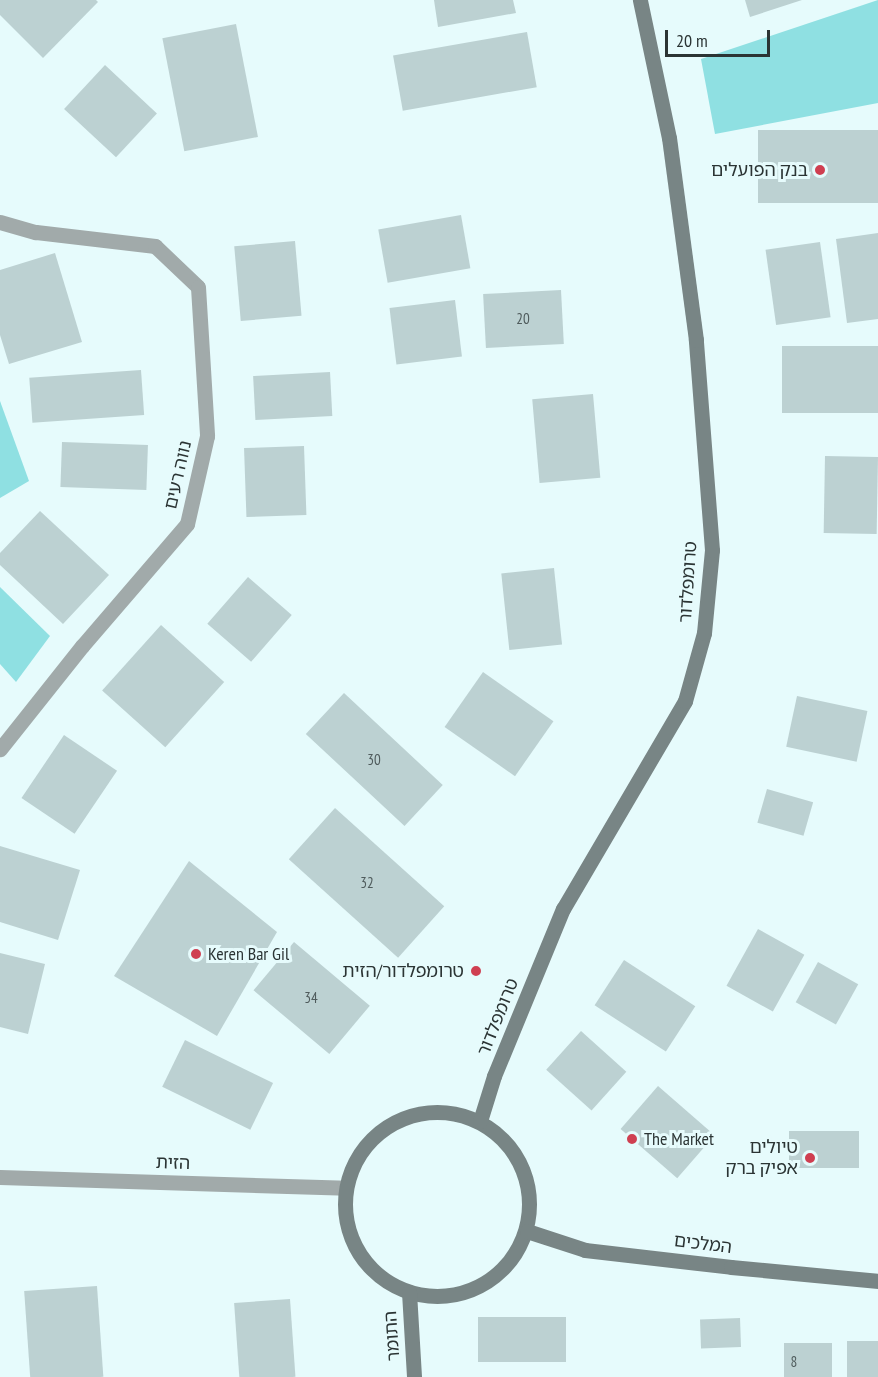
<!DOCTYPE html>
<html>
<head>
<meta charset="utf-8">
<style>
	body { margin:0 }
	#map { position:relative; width:878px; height:1377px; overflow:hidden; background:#e6fbfc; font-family:"PT Sans Narrow","Noto Sans Hebrew",sans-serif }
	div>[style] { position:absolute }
	.green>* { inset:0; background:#8fe0e2 }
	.building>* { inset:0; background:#bcd1d2; transform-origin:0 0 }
	.street>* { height:15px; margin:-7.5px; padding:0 7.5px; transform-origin:7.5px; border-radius:7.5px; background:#a1aaaa }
	.secondary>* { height:15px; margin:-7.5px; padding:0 7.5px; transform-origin:7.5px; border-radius:7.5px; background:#788585 }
	.secondary>.ring { margin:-7.5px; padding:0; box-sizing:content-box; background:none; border:15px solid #788585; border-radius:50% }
	.dots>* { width:16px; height:16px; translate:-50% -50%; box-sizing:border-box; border:3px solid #e6fbfc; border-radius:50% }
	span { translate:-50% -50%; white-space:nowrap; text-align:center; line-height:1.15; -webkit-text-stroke:6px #e6fbfc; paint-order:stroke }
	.number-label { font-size:15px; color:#4f5b5c }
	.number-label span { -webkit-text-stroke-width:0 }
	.poi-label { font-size:18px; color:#2b3434 }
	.right { translate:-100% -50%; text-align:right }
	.left { translate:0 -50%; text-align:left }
	.street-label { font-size:18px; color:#2b3434 }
	.scale { position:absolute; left:665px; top:30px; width:105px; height:27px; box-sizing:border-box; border:3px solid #2b3434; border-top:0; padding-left:8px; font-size:18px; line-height:21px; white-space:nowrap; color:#2b3434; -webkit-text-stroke:4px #e6fbfc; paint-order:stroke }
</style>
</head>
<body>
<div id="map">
	<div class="green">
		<div style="clip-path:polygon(878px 0,878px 103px,715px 134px,701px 59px)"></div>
		<div style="clip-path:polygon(0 401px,29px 481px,0 498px)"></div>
		<div style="clip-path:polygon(0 587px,50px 636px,16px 682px,0 664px)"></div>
	</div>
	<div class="building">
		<div style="clip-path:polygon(0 0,96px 0,98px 2px,43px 58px,0 15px)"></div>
		<div style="clip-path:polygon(434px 0,513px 0,516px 13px,438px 27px)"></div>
		<div style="clip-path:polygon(745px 0,802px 0,750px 17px)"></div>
		<div style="left:236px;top:24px;width:115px;height:75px;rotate:79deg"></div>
		<div style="left:527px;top:32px;width:56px;height:136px;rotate:80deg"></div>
		<div style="left:105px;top:65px;width:71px;height:60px;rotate:43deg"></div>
		<div style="left:878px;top:130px;width:73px;height:120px;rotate:90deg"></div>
		<div style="left:461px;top:215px;width:54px;height:84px;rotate:80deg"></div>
		<div style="clip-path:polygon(878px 233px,878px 319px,847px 323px,836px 239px)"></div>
		<div style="left:295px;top:241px;width:75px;height:61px;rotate:85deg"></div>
		<div style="left:820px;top:242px;width:76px;height:55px;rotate:82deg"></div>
		<div style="clip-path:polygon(55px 253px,82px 342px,9px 364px,0 335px,0 270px)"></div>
		<div style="left:561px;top:290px;width:54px;height:78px;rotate:87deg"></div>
		<div style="left:455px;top:300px;width:57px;height:66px;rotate:83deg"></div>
		<div style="left:878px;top:346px;width:67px;height:96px;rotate:90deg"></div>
		<div style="left:141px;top:370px;width:45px;height:112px;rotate:86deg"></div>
		<div style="left:330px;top:372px;width:44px;height:77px;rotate:87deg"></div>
		<div style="left:593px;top:394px;width:84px;height:61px;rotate:85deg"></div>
		<div style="left:62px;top:442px;width:86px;height:45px;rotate:2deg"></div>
		<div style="left:304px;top:446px;width:69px;height:60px;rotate:88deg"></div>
		<div style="left:825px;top:456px;width:53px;height:77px;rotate:1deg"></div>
		<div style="clip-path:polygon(40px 511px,109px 575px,63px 624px,0 565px,0 553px)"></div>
		<div style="left:554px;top:568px;width:77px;height:53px;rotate:84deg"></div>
		<div style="left:248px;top:577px;width:58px;height:62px;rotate:41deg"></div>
		<div style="left:161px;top:625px;width:85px;height:88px;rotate:42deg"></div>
		<div style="left:483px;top:672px;width:86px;height:67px;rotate:35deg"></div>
		<div style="left:344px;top:693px;width:135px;height:56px;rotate:43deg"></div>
		<div style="left:797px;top:696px;width:72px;height:52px;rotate:12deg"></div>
		<div style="left:64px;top:735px;width:64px;height:76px;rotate:34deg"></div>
		<div style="left:767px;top:789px;width:48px;height:35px;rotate:16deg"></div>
		<div style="left:335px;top:808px;width:147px;height:69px;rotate:42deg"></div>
		<div style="clip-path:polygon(0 846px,80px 870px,58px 940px,0 922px)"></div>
		<div style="clip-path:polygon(189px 861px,277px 932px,217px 1036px,114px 976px)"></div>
		<div style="left:758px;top:929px;width:53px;height:65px;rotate:29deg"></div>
		<div style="left:294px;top:942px;width:99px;height:63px;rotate:40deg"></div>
		<div style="clip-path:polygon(0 953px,45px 964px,28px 1034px,0 1027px)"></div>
		<div style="left:624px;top:960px;width:85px;height:54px;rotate:33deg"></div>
		<div style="left:818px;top:962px;width:46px;height:46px;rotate:29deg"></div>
		<div style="left:581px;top:1031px;width:61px;height:52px;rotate:42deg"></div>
		<div style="left:185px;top:1040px;width:98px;height:52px;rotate:26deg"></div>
		<div style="left:658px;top:1086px;width:75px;height:57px;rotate:41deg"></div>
		<div style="left:789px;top:1131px;width:70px;height:37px"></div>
		<div style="left:97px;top:1286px;width:91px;height:73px;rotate:86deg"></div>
		<div style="left:290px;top:1299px;width:78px;height:56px;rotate:86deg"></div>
		<div style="left:478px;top:1317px;width:88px;height:45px"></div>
		<div style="left:740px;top:1318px;width:29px;height:40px;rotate:88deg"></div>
		<div style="left:847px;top:1341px;width:31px;height:36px"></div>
		<div style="left:784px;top:1343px;width:48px;height:34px"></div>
	</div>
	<div class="street">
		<div style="left:0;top:222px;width:37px;rotate:16deg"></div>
		<div style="left:36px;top:232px;width:120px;rotate:6.7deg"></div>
		<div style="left:155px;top:246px;width:59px;rotate:43.6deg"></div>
		<div style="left:198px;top:287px;width:149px;rotate:86.5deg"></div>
		<div style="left:207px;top:436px;width:90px;rotate:102.8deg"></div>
		<div style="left:187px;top:524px;width:161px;rotate:130.7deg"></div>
		<div style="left:82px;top:646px;width:132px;rotate:128.5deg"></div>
		<div style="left:0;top:1177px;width:346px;rotate:1.8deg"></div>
	</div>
	<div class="secondary">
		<div class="ring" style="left:345px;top:1112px;width:169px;height:169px"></div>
		<div style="left:480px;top:1121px;width:47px;rotate:-72.7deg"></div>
		<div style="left:494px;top:1076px;width:181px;rotate:-67.6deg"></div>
		<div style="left:563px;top:909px;width:241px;rotate:-59.6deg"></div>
		<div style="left:685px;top:701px;width:71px;rotate:-74.4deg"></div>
		<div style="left:704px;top:633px;width:83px;rotate:-84.5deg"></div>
		<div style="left:712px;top:550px;width:211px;rotate:-94.4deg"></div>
		<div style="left:696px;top:340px;width:204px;rotate:-97.6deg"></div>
		<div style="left:669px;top:138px;width:141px;rotate:-101.9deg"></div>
		<div style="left:527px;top:1231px;width:61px;rotate:18.1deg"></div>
		<div style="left:585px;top:1250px;width:147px;rotate:6.6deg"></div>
		<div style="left:731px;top:1267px;width:148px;rotate:5.4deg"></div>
		<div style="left:409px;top:1292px;width:85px;rotate:86.6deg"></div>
	</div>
	<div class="dots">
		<div style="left:820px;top:170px;background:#cf3f51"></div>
		<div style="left:196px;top:954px;background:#cf3f51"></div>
		<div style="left:476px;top:971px;background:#cf3f51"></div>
		<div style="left:632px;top:1139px;background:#cf3f51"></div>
		<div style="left:810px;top:1158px;background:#cf3f51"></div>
	</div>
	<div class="number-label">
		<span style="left:523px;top:319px">20</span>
		<span style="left:374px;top:760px">30</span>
		<span style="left:367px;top:883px">32</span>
		<span style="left:311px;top:998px">34</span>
		<span style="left:794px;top:1362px">8</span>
	</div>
	<div class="poi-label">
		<span class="right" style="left:808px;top:170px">בנק הפועלים</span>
		<span class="left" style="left:208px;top:954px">Keren Bar Gil</span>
		<span class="right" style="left:464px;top:971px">טרומפלדור/הזית</span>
		<span class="left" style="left:644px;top:1139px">The Market</span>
		<span class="right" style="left:798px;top:1158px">טיולים<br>אפיק ברק</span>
	</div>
	<div class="street-label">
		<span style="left:178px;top:475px;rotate:-77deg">נווה רעים</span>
		<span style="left:688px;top:582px;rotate:-86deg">טרומפלדור</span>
		<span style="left:498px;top:1017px;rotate:-68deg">טרומפלדור</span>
		<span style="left:173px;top:1163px;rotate:2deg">הזית</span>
		<span style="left:703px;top:1244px;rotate:7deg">המלכים</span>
		<span style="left:392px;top:1336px;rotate:-94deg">התומר</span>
	</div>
	<div class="scale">20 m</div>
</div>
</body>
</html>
